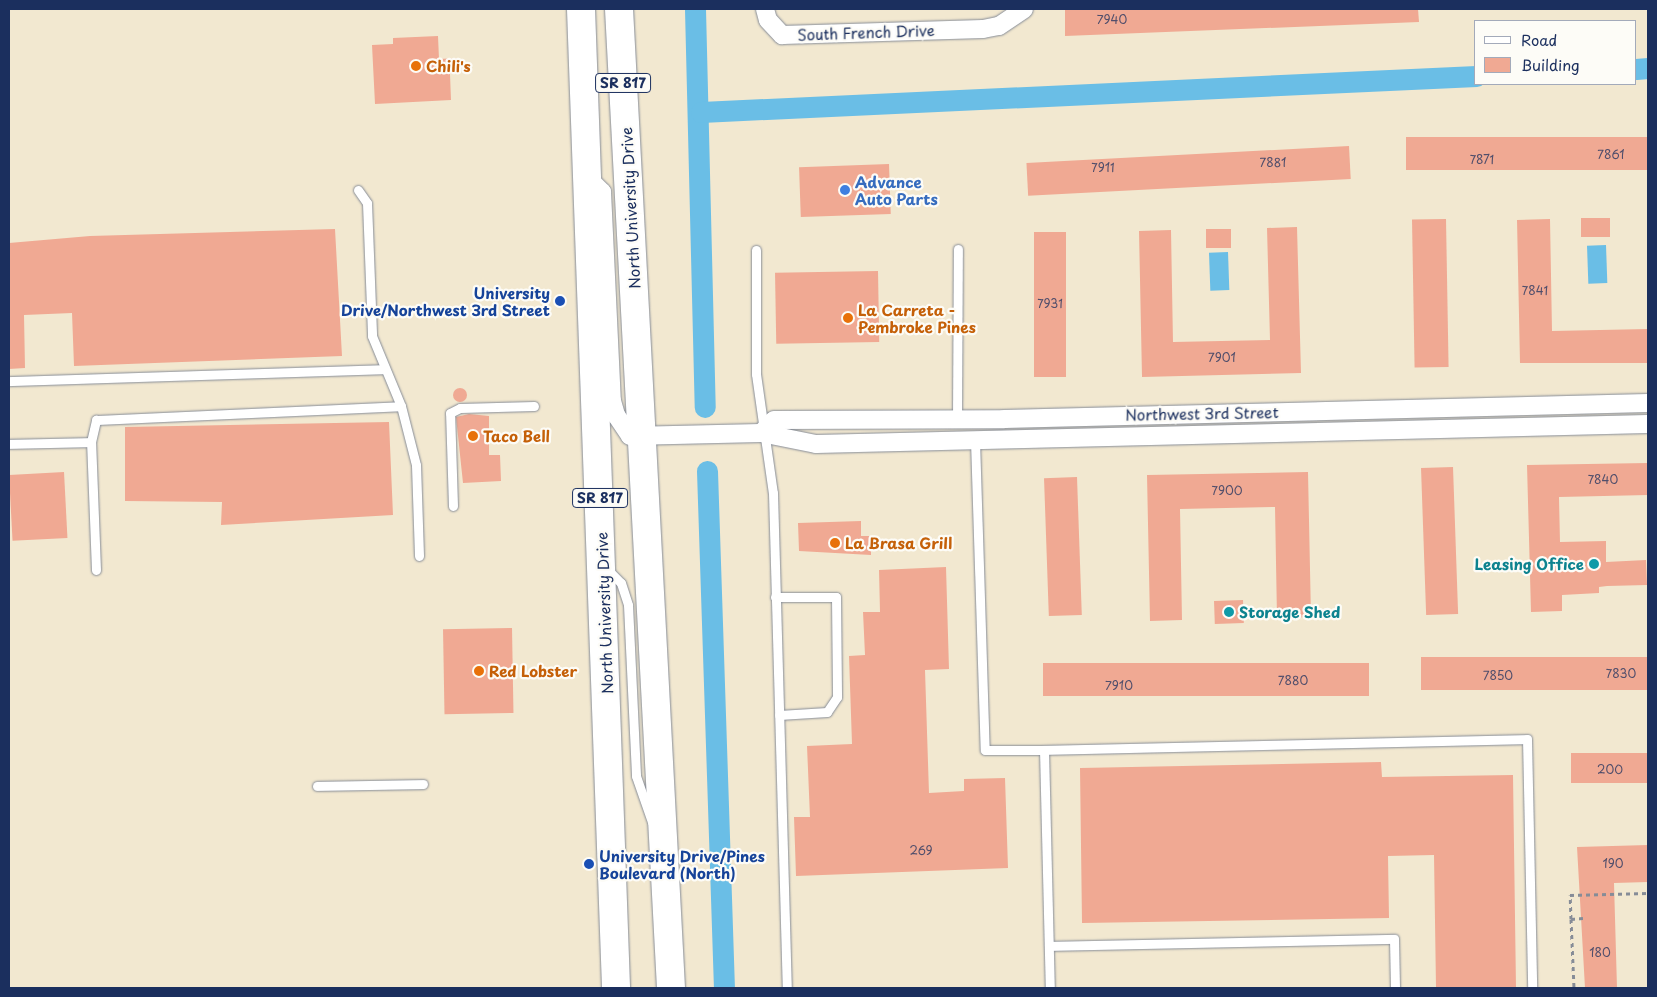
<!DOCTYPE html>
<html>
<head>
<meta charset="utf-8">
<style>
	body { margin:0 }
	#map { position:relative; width:1657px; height:997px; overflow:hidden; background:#f2e8d0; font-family:"Playpen Sans",sans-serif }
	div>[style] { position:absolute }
	.water>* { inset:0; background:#6abee6; transform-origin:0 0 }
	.canal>* { height:21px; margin:-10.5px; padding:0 10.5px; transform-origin:10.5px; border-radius:10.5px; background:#6abee6 }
	.building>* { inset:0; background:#f0a993; transform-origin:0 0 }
	.round { border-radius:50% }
	.path>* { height:3px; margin-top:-1.5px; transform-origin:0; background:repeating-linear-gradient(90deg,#868c97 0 4px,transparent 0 8px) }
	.roads { filter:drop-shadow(0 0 1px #868c97) drop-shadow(0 0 1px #868c97) }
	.service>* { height:9px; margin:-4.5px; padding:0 4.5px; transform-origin:4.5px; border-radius:4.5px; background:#fff }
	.minor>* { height:18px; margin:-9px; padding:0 9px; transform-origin:9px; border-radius:9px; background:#fff }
	.primary>* { height:28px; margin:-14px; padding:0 14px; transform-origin:14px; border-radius:14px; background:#fff }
	.dots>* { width:14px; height:14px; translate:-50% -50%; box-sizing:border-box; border:2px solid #fdfcf7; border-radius:50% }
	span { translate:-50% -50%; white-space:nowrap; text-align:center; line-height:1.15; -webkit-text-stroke:4.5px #fdfcf7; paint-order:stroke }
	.number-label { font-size:12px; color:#504e6b }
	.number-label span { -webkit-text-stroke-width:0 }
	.shield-label span { padding:1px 4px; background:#fdfcf7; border:1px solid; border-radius:4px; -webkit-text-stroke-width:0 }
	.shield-label { font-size:14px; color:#1b2f5e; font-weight:700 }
	.street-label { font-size:15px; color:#1b2f5e }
	.food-label { font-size:15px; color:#c56008; font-weight:700 }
	.left { translate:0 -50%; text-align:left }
	.shop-label { font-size:15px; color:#366cbe; font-weight:700 }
	.transit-label { font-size:15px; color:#164399; font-weight:700 }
	.right { translate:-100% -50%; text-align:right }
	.culture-label { font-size:15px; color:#0d838f; font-weight:700 }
	.frame { position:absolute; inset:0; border:10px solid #1b2f5e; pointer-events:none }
	.legend { position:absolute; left:1474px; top:20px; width:162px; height:65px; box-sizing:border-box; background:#fdfcf7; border:1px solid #a3aaba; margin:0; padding:6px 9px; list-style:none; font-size:15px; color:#1b2f5e }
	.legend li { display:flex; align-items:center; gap:10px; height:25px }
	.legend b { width:25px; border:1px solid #a3aaba }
</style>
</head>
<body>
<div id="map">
	<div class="water">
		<div style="left:1606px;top:245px;width:38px;height:19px;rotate:88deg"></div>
		<div style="left:1228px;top:252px;width:38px;height:19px;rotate:88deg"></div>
	</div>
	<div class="canal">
		<div style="left:695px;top:9px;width:398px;rotate:88.6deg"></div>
		<div style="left:1636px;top:69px;width:12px;rotate:-5deg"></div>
		<div style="left:701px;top:112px;width:776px;rotate:-2.66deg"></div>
		<div style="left:707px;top:471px;width:517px;rotate:88.12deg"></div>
	</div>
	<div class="building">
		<div style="clip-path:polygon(1065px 9px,1418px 9px,1419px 22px,1065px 36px)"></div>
		<div style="clip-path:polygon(438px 36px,439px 59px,458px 58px,458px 74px,450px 74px,451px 100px,375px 104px,372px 45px,393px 44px,393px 38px)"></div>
		<div style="left:1648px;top:137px;width:33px;height:242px;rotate:90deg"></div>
		<div style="left:1349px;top:146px;width:33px;height:323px;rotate:87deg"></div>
		<div style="left:889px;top:164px;width:50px;height:90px;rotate:88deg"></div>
		<div style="left:1581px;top:218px;width:29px;height:19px"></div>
		<div style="left:1446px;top:219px;width:148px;height:34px;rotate:89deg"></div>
		<div style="clip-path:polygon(1550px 219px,1552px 331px,1648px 329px,1648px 363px,1520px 363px,1517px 220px)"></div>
		<div style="clip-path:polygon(1297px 227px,1301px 373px,1142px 377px,1139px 231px,1171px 230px,1173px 342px,1270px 340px,1267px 228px)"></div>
		<div style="clip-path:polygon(335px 229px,342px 356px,74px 366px,72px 313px,24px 315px,25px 368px,9px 369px,9px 243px,90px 236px)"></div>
		<div style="left:1206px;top:229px;width:25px;height:19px"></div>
		<div style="left:1034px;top:232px;width:32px;height:145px"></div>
		<div style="left:878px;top:271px;width:71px;height:103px;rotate:89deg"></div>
		<div class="round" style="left:453px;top:388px;width:14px;height:14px"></div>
		<div style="clip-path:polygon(469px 414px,489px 416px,489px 455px,500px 455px,501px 481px,463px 483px,456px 417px)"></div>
		<div style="clip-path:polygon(389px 422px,393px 515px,221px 525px,222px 502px,125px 501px,125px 427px)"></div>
		<div style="clip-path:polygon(1648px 463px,1648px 495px,1559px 497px,1560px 542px,1606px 541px,1606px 562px,1646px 560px,1647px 585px,1607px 586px,1599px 587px,1599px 593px,1562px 595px,1562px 611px,1531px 612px,1527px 465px)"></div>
		<div style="left:1453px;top:467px;width:147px;height:32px;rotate:88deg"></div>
		<div style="left:64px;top:472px;width:66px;height:55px;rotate:87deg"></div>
		<div style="clip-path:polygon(1308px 472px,1311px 617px,1277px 618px,1275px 507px,1180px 509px,1182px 620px,1150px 621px,1147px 475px)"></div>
		<div style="left:1077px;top:477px;width:138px;height:33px;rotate:88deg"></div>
		<div style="clip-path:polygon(861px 521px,861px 536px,871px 536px,871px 555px,799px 551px,798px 523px)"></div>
		<div style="clip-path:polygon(946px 567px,949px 669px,925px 670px,929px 793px,964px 791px,964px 779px,1005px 778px,1008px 868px,796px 876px,794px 817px,810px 817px,807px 746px,852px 744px,849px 656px,865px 655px,863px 612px,880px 612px,879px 570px)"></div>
		<div style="left:1243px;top:600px;width:23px;height:29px;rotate:88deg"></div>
		<div style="left:512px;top:628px;width:85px;height:69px;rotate:89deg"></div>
		<div style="left:1648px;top:657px;width:33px;height:227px;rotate:90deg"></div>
		<div style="left:1369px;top:663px;width:33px;height:326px;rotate:90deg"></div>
		<div style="left:1648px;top:753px;width:30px;height:77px;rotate:90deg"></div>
		<div style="clip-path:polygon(1381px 762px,1382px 777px,1513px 775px,1516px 988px,1436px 988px,1434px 855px,1388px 856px,1389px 918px,1082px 923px,1080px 768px)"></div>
		<div style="clip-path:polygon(1648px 845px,1648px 882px,1614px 883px,1617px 988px,1585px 988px,1577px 847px)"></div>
	</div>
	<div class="path">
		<div style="left:1583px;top:918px;width:12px;rotate:175deg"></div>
		<div style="left:1571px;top:919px;width:24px;rotate:-92deg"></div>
		<div style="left:1570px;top:895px;width:78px;rotate:-1.5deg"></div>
		<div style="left:1571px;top:919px;width:69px;rotate:87.5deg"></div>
	</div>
	<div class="roads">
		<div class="service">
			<div style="left:358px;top:190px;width:16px;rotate:55deg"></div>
			<div style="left:367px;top:203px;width:133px;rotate:87.8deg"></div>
			<div style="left:372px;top:336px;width:76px;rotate:67.5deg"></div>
			<div style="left:401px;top:406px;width:61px;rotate:75.7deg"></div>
			<div style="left:416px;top:465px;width:91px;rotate:88.1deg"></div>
			<div style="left:756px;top:250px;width:124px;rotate:90deg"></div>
			<div style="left:756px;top:374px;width:120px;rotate:81.9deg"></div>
			<div style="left:773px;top:493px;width:495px;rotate:88.4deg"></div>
			<div style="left:9px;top:381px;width:376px;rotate:-1.8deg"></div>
			<div style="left:957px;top:419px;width:170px;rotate:-89.7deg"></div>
			<div style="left:975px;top:440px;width:310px;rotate:88.2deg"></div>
			<div style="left:985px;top:750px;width:59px"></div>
			<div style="left:1044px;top:750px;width:238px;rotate:88.6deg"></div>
			<div style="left:9px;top:444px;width:82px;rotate:-1.4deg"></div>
			<div style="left:453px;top:506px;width:93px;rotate:-91.8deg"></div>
			<div style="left:450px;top:413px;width:11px;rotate:-27deg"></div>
			<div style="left:460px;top:408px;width:74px;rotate:-1.5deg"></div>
			<div style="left:606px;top:568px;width:21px;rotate:45deg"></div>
			<div style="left:621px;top:583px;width:23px;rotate:72deg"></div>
			<div style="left:628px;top:605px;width:171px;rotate:87.3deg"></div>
			<div style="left:636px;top:776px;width:49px;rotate:70.8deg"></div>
			<div style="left:96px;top:570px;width:128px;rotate:-92.2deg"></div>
			<div style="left:91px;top:442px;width:23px;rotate:-77deg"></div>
			<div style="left:96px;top:420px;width:305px;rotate:-2.6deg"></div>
			<div style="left:775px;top:597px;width:61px"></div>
			<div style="left:836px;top:597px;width:100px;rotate:89.4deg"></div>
			<div style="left:837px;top:697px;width:18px;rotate:124deg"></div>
			<div style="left:827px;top:712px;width:48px;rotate:176.4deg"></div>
			<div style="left:1044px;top:750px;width:483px;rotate:-1.3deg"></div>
			<div style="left:1527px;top:739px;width:249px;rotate:88.8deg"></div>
			<div style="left:317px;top:786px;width:106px;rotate:-1.1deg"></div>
			<div style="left:1049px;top:946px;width:345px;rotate:-1.2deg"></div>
			<div style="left:1394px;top:939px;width:49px;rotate:88.8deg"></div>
		</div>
		<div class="minor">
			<div style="left:765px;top:9px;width:11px;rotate:75deg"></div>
			<div style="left:768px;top:20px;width:21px;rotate:47deg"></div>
			<div style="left:782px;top:35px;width:201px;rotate:-1.7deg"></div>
			<div style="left:983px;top:29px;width:16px;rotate:-11deg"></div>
			<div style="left:999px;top:26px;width:30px;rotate:-34deg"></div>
			<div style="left:588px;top:178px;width:20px;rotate:45deg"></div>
			<div style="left:602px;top:192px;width:209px;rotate:87.3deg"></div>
			<div style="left:612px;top:401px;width:15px;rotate:74deg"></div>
			<div style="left:616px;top:415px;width:25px;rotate:56deg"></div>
			<div style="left:630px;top:436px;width:131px;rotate:-1.3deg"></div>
			<div style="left:761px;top:433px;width:18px;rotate:-45deg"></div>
			<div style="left:774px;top:420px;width:230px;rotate:-0.2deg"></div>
			<div style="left:1004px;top:419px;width:644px;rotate:-1.42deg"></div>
			<div style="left:761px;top:433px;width:56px;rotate:11.3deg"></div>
			<div style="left:816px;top:444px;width:832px;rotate:-1.38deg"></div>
		</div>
		<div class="primary">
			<div style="left:581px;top:9px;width:980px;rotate:87.95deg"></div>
			<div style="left:619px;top:9px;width:980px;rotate:86.96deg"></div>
		</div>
	</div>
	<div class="dots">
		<div style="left:416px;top:66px;background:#e8710a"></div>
		<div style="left:845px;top:190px;background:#3f7fe0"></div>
		<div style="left:560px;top:301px;background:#1a4fb4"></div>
		<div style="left:848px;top:318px;background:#e8710a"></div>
		<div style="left:473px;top:436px;background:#e8710a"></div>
		<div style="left:835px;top:543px;background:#e8710a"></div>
		<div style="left:1594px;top:564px;background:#0f9aa8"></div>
		<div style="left:1229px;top:612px;background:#0f9aa8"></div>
		<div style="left:479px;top:671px;background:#e8710a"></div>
		<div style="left:589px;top:864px;background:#1a4fb4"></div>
	</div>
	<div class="number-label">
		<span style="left:1112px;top:20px">7940</span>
		<span style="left:1611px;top:155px">7861</span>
		<span style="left:1482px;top:160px">7871</span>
		<span style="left:1273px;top:163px">7881</span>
		<span style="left:1103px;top:168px">7911</span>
		<span style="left:1535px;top:291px">7841</span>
		<span style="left:1050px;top:304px">7931</span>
		<span style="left:1222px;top:358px">7901</span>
		<span style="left:1603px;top:480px">7840</span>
		<span style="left:1227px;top:491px">7900</span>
		<span style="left:1621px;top:674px">7830</span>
		<span style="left:1498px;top:676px">7850</span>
		<span style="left:1293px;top:681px">7880</span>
		<span style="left:1119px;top:686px">7910</span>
		<span style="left:1610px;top:770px">200</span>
		<span style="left:921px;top:851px">269</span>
		<span style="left:1613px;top:864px">190</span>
		<span style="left:1600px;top:953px">180</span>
	</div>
	<div class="shield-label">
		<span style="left:623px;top:83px">SR 817</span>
		<span style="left:600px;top:498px">SR 817</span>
	</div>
	<div class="street-label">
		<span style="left:866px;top:32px;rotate:-2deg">South French Drive</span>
		<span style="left:630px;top:208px;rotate:-93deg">North University Drive</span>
		<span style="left:1202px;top:413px;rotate:-1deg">Northwest 3rd Street</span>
		<span style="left:604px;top:613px;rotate:-92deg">North University Drive</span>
	</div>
	<div class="food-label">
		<span class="left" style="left:426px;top:66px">Chili's</span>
		<span class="left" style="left:858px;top:318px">La Carreta -<br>Pembroke Pines</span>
		<span class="left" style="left:483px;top:436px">Taco Bell</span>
		<span class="left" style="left:845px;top:543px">La Brasa Grill</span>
		<span class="left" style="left:489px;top:671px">Red Lobster</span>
	</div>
	<div class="shop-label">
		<span class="left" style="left:855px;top:190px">Advance<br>Auto Parts</span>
	</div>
	<div class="transit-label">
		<span class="right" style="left:550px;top:301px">University<br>Drive/Northwest 3rd Street</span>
		<span class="left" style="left:599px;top:864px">University Drive/Pines<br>Boulevard (North)</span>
	</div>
	<div class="culture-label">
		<span class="right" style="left:1584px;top:564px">Leasing Office</span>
		<span class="left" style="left:1239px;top:612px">Storage Shed</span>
	</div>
	<div class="frame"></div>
	<ul class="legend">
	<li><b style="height:6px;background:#fff"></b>Road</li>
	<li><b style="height:14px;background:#f0a993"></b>Building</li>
	</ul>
</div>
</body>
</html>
